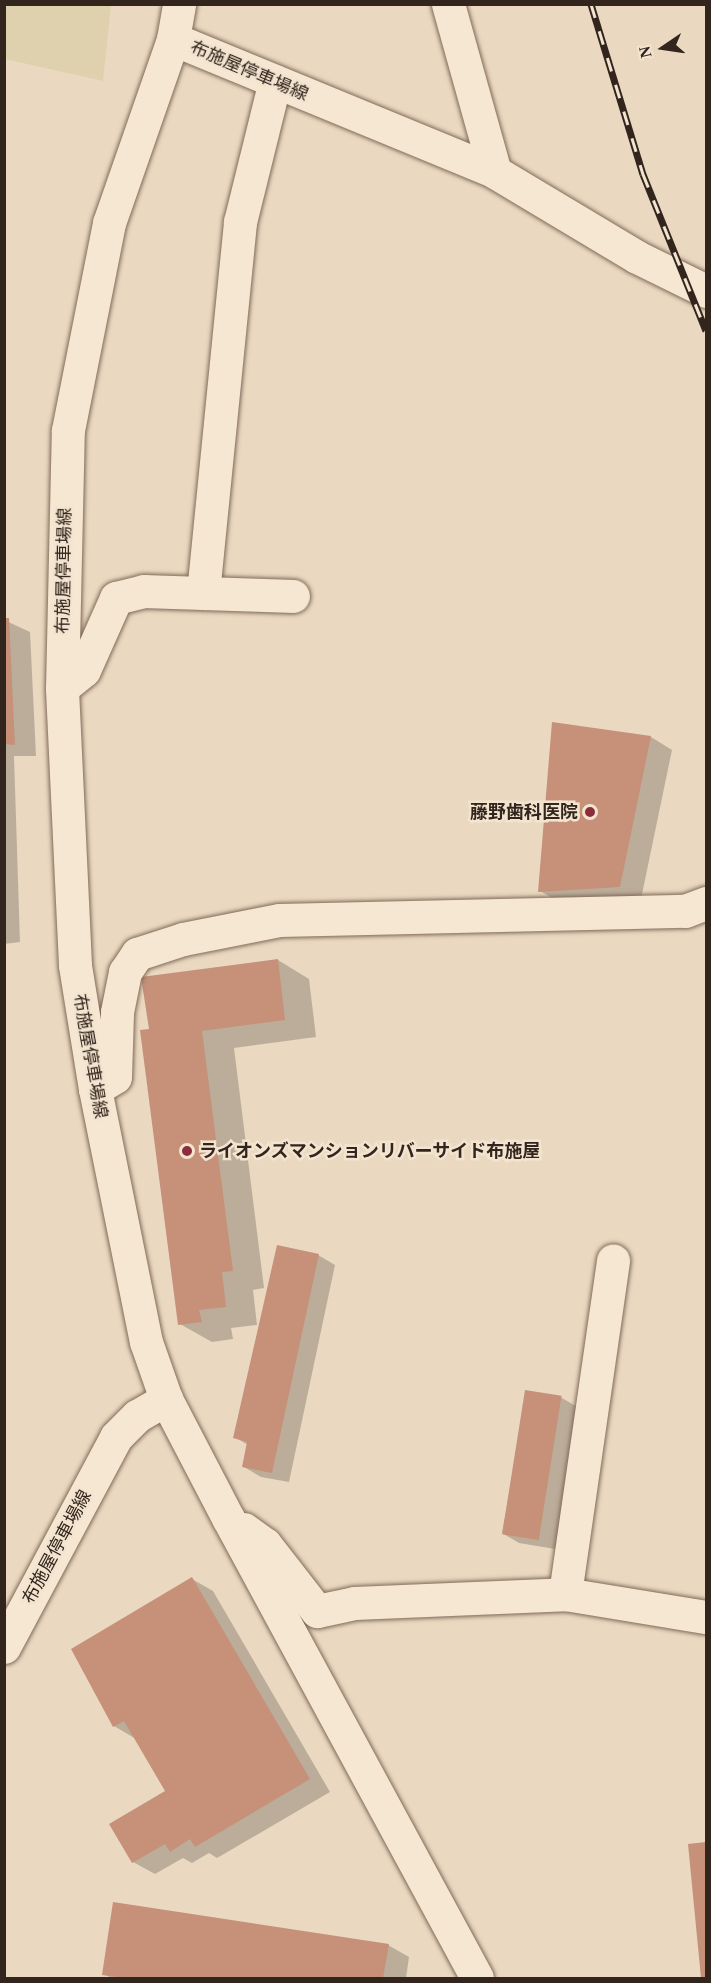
<!DOCTYPE html>
<html>
<head>
<meta charset="utf-8">
<style>
	body { margin:0 }
	#map { position:relative; width:711px; height:1983px; overflow:hidden; background:#ead9c0; font-family:"Times New Roman","Noto Sans JP",serif }
	div>[style] { position:absolute }
	.farmland>* { inset:0; background:#dfd1ae }
	.shadow>* { inset:0; background:#0003 }
	.building>* { inset:0; background:#c69079; transform-origin:0 0 }
	.roads { filter:drop-shadow(0 0 2px #826a5a) drop-shadow(0 0 2px #826a5a) }
	.minor>* { height:33px; margin:-16.5px; padding:0 16.5px; transform-origin:16.5px; border-radius:16.5px; background:#f6e7d3 }
	.tertiary>* { height:33px; margin:-16.5px; padding:0 16.5px; transform-origin:16.5px; border-radius:16.5px; background:#f6e7d3 }
	.secondary>* { height:33px; margin:-16.5px; padding:0 16.5px; transform-origin:16.5px; border-radius:16.5px; background:#f6e7d3 }
	.rail>* { height:7px; margin-top:-3.5px; transform-origin:0; background:repeating-linear-gradient(90deg,#f2e4cf 0 14px,#32251d 0 28px); box-sizing:border-box; border-block:2px solid #32251d }
	.dots>* { width:16px; height:16px; translate:-50% -50%; box-sizing:border-box; border:3px solid #f2e4cf; border-radius:50% }
	span { translate:-50% -50%; white-space:nowrap; text-align:center; line-height:1.15; -webkit-text-stroke:5px #f2e4cf; paint-order:stroke }
	.street-label { font-size:18px; color:#32251d }
	.poi-label { font-size:18px; color:#32251d; font-weight:700 }
	.right { translate:-100% -50%; text-align:right }
	.left { translate:0 -50%; text-align:left }
	.frame { position:absolute; inset:0; border:6px solid #32251d; pointer-events:none }
	.north { position:absolute; left:633px; top:18px; width:60px; height:60px; -webkit-text-stroke:4px #f2e4cf; paint-order:stroke; rotate:257deg; font-size:16px; font-weight:700; line-height:24px; text-align:center; color:#32251d }
	.north::after { content:''; display:block; margin:auto; width:21px; height:27px; background:#32251d; clip-path:polygon(50% 0,100% 100%,50% 72%,0 100%) }
</style>
</head>
<body>
<div id="map">
	<div class="farmland">
		<div style="clip-path:polygon(5px 4px,111px 5px,103px 81px,5px 59px)"></div>
	</div>
	<div class="shadow">
		<div style="clip-path:polygon(4px 620px,30px 632px,36px 756px,14px 756px,20px 942px,4px 944px)"></div>
		<div style="clip-path:polygon(651px 737px,672px 750px,641px 899px,561px 903px,540px 891px)"></div>
		<div style="clip-path:polygon(278px 960px,309px 979px,316px 1037px,234px 1048px,264px 1288px,253px 1290px,257px 1325px,231px 1328px,233px 1339px,212px 1342px,180px 1324px,150px 1030px)"></div>
		<div style="clip-path:polygon(318px 1255px,335px 1265px,289px 1482px,261px 1477px,244px 1467px,248px 1445px,235px 1437px)"></div>
		<div style="clip-path:polygon(527px 1392px,562px 1398px,579px 1408px,555px 1549px,519px 1543px,502px 1533px)"></div>
		<div style="clip-path:polygon(192px 1579px,213px 1591px,330px 1792px,217px 1858px,209px 1853px,192px 1863px,183px 1858px,155px 1874px,133px 1862px,167px 1792px,136px 1739px,114px 1726px)"></div>
		<div style="clip-path:polygon(706px 1844px,706px 1978px,703px 1978px,689px 1845px)"></div>
		<div style="clip-path:polygon(388px 1945px,409px 1957px,406px 1978px,111px 1978px,104px 1974px)"></div>
	</div>
	<div class="building">
		<div style="clip-path:polygon(4px 618px,9px 618px,15px 745px,4px 744px)"></div>
		<div style="clip-path:polygon(552px 722px,651px 736px,620px 887px,538px 892px)"></div>
		<div style="clip-path:polygon(278px 959px,285px 1020px,202px 1031px,233px 1271px,222px 1272px,226px 1307px,199px 1310px,202px 1322px,178px 1325px,140px 1030px,149px 1029px,141px 977px)"></div>
		<div style="clip-path:polygon(277px 1245px,319px 1254px,272px 1473px,242px 1467px,247px 1442px,233px 1438px)"></div>
		<div style="left:525px;top:1390px;width:37px;height:146px;rotate:9deg"></div>
		<div style="clip-path:polygon(192px 1577px,310px 1779px,195px 1847px,190px 1839px,170px 1852px,165px 1844px,132px 1863px,109px 1824px,165px 1791px,124px 1721px,113px 1727px,71px 1649px)"></div>
		<div style="clip-path:polygon(706px 1842px,706px 1978px,701px 1978px,688px 1844px)"></div>
		<div style="clip-path:polygon(113px 1902px,389px 1944px,383px 1978px,124px 1978px,102px 1975px)"></div>
	</div>
	<div class="roads">
		<div class="minor">
			<div style="left:448px;top:4px;width:174px;rotate:74.4deg"></div>
			<div style="left:173px;top:39px;width:36px;rotate:-80deg"></div>
			<div style="left:203px;top:593px;width:373px;rotate:-84.3deg"></div>
			<div style="left:240px;top:222px;width:145px;rotate:-76.1deg"></div>
			<div style="left:62px;top:688px;width:28px;rotate:-39deg"></div>
			<div style="left:84px;top:670px;width:79px;rotate:-66deg"></div>
			<div style="left:116px;top:598px;width:29px;rotate:-14deg"></div>
			<div style="left:144px;top:591px;width:149px;rotate:1.9deg"></div>
			<div style="left:95px;top:1089px;width:23px;rotate:-31deg"></div>
			<div style="left:115px;top:1077px;width:65px;rotate:-88.2deg"></div>
			<div style="left:117px;top:1012px;width:41px;rotate:-78.7deg"></div>
			<div style="left:125px;top:972px;width:22px;rotate:-56deg"></div>
			<div style="left:137px;top:954px;width:48px;rotate:-18.1deg"></div>
			<div style="left:183px;top:939px;width:98px;rotate:-11.2deg"></div>
			<div style="left:279px;top:920px;width:406px;rotate:-1.3deg"></div>
			<div style="left:685px;top:911px;width:22px;rotate:-21deg"></div>
			<div style="left:228px;top:1518px;width:523px;rotate:61.57deg"></div>
			<div style="left:244px;top:1529px;width:26px;rotate:36deg"></div>
			<div style="left:265px;top:1544px;width:85px;rotate:52.2deg"></div>
			<div style="left:317px;top:1611px;width:38px;rotate:-12deg"></div>
			<div style="left:354px;top:1603px;width:211px;rotate:-2.4deg"></div>
			<div style="left:565px;top:1594px;width:143px;rotate:9.3deg"></div>
			<div style="left:565px;top:1594px;width:337px;rotate:-81.8deg"></div>
		</div>
		<div class="tertiary">
			<div style="left:166px;top:1399px;width:134px;rotate:62.5deg"></div>
		</div>
		<div class="secondary">
			<div style="left:4px;top:1647px;width:238px;rotate:-61.9deg"></div>
			<div style="left:116px;top:1437px;width:30px;rotate:-45deg"></div>
			<div style="left:137px;top:1416px;width:34px;rotate:-30deg"></div>
			<div style="left:166px;top:1399px;width:60px;rotate:-109.3deg"></div>
			<div style="left:146px;top:1342px;width:258px;rotate:-101.4deg"></div>
			<div style="left:95px;top:1089px;width:126px;rotate:-99.2deg"></div>
			<div style="left:75px;top:965px;width:277px;rotate:-92.7deg"></div>
			<div style="left:62px;top:688px;width:258px;rotate:-88.7deg"></div>
			<div style="left:68px;top:430px;width:211px;rotate:-78.8deg"></div>
			<div style="left:109px;top:223px;width:195px;rotate:-70.8deg"></div>
			<div style="left:173px;top:39px;width:348px;rotate:22.4deg"></div>
			<div style="left:495px;top:172px;width:165px;rotate:30.9deg"></div>
			<div style="left:637px;top:257px;width:77px;rotate:26.2deg"></div>
		</div>
	</div>
	<div class="rail">
		<div style="left:591px;top:4px;width:178px;rotate:73deg"></div>
		<div style="left:643px;top:174px;width:169px;rotate:68.1deg"></div>
	</div>
	<div class="dots">
		<div style="left:590px;top:812px;background:#8c2e3a"></div>
		<div style="left:187px;top:1151px;background:#8c2e3a"></div>
	</div>
	<div class="street-label">
		<span style="left:249px;top:71px;rotate:23deg">布施屋停車場線</span>
		<span style="left:64px;top:571px;rotate:-89deg">布施屋停車場線</span>
		<span style="left:90px;top:1056px;rotate:80deg">布施屋停車場線</span>
		<span style="left:57px;top:1547px;rotate:-62deg">布施屋停車場線</span>
	</div>
	<div class="poi-label">
		<span class="right" style="left:578px;top:812px">藤野歯科医院</span>
		<span class="left" style="left:199px;top:1151px">ライオンズマンションリバーサイド布施屋</span>
	</div>
	<div class="frame"></div>
	<div class="north">N</div>
</div>
</body>
</html>
